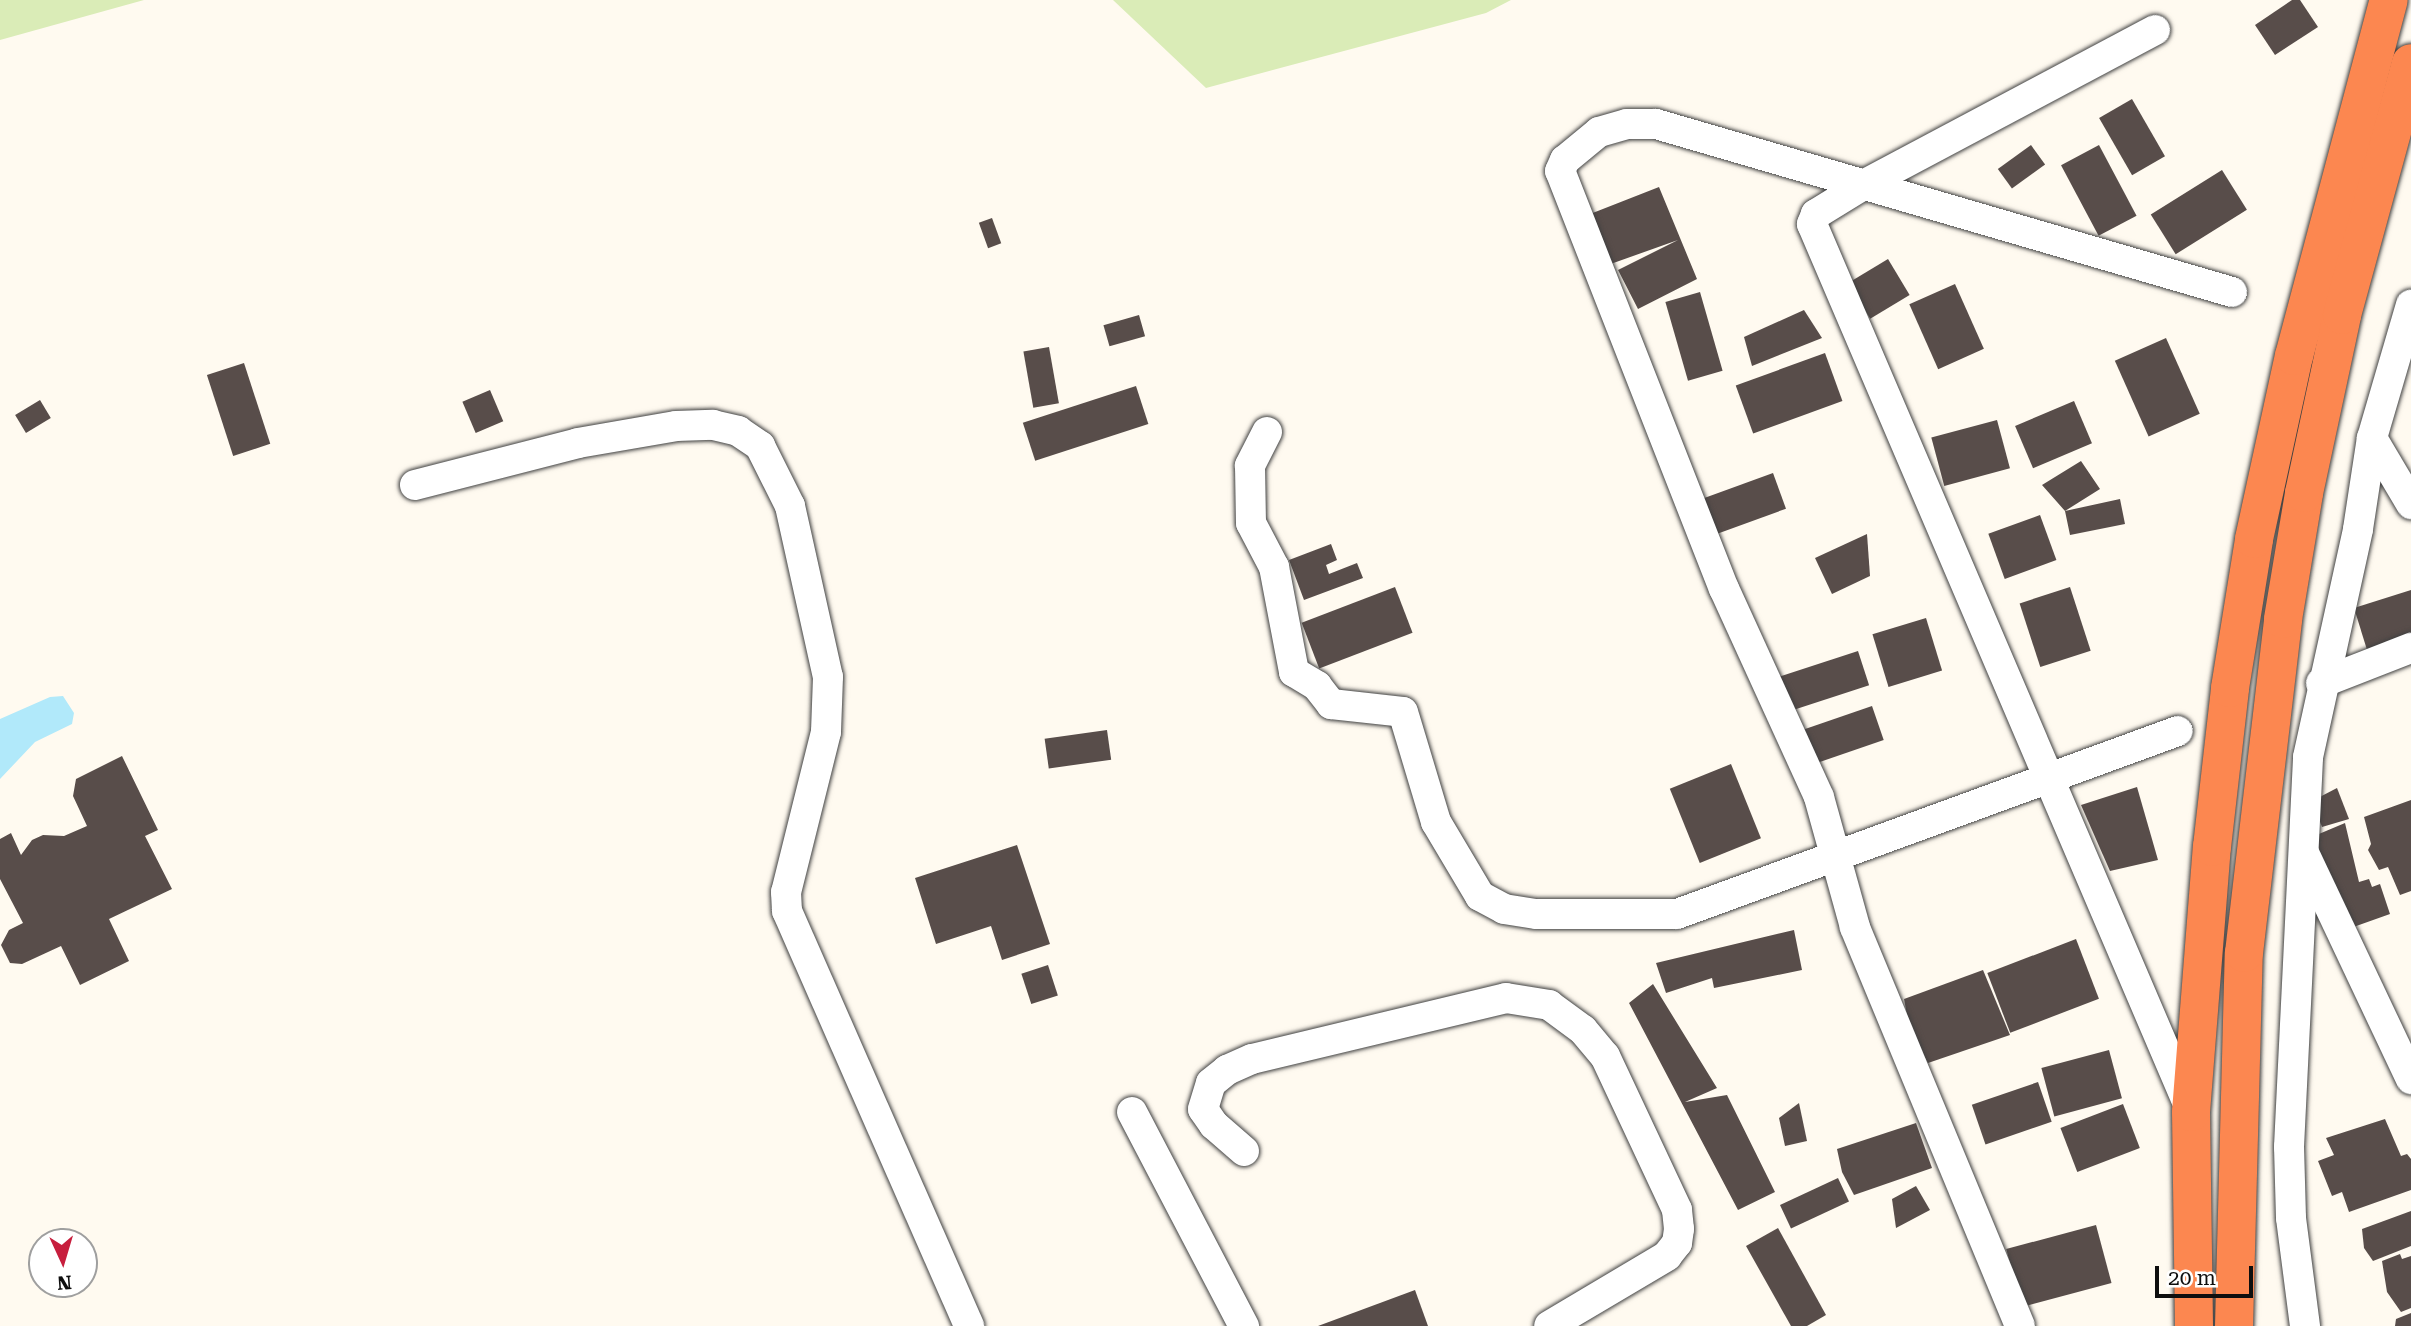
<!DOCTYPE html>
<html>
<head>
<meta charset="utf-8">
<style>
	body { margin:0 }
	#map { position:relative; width:2411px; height:1326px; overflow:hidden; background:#fffaf0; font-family:"Roboto Serif",serif }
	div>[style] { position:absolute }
	.green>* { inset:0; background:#daecb7 }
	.water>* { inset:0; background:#b1e9fa }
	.building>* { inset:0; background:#584d4a; transform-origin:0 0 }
	.roads { filter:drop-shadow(0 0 2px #414141) drop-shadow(0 0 2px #414141) }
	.street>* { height:30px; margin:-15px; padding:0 15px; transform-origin:15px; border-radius:15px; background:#fff }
	.highway>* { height:38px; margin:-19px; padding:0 19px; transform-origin:19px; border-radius:19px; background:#fc8750 }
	span { translate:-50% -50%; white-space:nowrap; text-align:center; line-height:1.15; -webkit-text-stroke:7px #fff; paint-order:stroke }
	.north { position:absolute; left:28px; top:1228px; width:70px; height:70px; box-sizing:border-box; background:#fff; border:2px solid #9f9f9f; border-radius:50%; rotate:176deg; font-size:19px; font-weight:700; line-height:28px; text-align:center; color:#0e0e0e }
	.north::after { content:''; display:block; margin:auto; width:24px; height:32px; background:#c71e3d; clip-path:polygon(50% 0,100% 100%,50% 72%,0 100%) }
	.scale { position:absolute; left:2155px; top:1266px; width:98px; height:32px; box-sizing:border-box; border:4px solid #0e0e0e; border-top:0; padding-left:9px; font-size:21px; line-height:24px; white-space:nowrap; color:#0e0e0e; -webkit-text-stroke:5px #fff; paint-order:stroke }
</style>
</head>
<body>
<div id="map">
	<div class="green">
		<div style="clip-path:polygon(0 0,144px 0,0 40px)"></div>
		<div style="clip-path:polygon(1113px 0,1511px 0,1486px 13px,1206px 88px)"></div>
	</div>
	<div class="water">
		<div style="clip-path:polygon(63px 696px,74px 713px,72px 724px,35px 742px,0 779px,0 719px,50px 697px)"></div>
	</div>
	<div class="building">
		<div style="clip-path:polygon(2292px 0,2300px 0,2318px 27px,2275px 55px,2255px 25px)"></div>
		<div style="left:2132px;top:99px;width:66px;height:38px;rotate:60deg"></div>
		<div style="left:2031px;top:145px;width:24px;height:41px;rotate:54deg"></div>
		<div style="left:2099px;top:145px;width:80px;height:43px;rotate:62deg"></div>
		<div style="left:2222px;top:170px;width:47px;height:84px;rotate:58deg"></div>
		<div style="clip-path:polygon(1659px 187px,1697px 279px,1638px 309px,1618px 270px,1678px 240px,1605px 266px,1585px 216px)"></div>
		<div style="left:992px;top:218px;width:27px;height:14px;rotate:70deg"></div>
		<div style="left:1888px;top:259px;width:42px;height:46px;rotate:59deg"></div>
		<div style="left:1955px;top:284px;width:71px;height:50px;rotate:66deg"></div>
		<div style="left:1700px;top:292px;width:82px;height:36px;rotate:74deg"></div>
		<div style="clip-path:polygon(1804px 310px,1822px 338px,1752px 366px,1744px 337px)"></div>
		<div style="left:1139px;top:315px;width:22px;height:37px;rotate:74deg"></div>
		<div style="left:2166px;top:338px;width:83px;height:56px;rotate:66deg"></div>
		<div style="left:1049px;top:347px;width:57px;height:26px;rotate:80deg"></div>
		<div style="left:1825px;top:353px;width:51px;height:95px;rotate:70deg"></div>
		<div style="left:244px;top:363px;width:85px;height:39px;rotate:72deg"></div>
		<div style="left:1136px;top:386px;width:40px;height:119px;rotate:72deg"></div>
		<div style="left:490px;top:390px;width:34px;height:30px;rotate:67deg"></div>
		<div style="left:40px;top:400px;width:21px;height:29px;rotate:59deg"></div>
		<div style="left:2074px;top:401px;width:46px;height:64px;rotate:67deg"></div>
		<div style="left:1997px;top:420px;width:50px;height:68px;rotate:75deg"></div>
		<div style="clip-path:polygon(2081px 461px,2100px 489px,2065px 511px,2120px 499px,2125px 524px,2070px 535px,2065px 511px,2042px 485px)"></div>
		<div style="left:1773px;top:473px;width:38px;height:76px;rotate:70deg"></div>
		<div style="left:2040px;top:515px;width:48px;height:55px;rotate:70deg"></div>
		<div style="clip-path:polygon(1867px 534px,1870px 576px,1832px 594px,1815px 558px)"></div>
		<div style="clip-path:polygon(1331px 544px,1337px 560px,1326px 565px,1329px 574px,1357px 563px,1363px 578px,1304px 600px,1289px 560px)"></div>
		<div style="left:1395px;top:587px;width:49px;height:100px;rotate:69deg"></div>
		<div style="left:2070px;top:587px;width:67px;height:53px;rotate:72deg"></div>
		<div style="clip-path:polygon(2411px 590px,2411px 640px,2368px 653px,2354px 608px)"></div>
		<div style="left:1926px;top:618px;width:55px;height:56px;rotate:73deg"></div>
		<div style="left:1858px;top:651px;width:36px;height:83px;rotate:72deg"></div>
		<div style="left:1872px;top:706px;width:36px;height:73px;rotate:71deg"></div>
		<div style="left:1107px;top:730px;width:30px;height:63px;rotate:82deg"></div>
		<div style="clip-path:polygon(122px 756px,158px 830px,145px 836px,172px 889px,109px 919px,129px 961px,80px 985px,61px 946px,22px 964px,10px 963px,1px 945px,9px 930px,23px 923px,0 879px,0 839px,11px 833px,21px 855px,32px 840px,43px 835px,64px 836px,87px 826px,73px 796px,76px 779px)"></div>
		<div style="left:1731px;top:764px;width:80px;height:66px;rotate:68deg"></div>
		<div style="clip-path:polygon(2137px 787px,2158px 860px,2110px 871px,2081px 805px)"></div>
		<div style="clip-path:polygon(2337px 788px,2349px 819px,2322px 827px,2312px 801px)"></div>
		<div style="clip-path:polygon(2411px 800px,2411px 891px,2400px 895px,2388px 867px,2379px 870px,2368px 850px,2371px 844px,2364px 817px)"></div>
		<div style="clip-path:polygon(2345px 823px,2359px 882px,2369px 879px,2372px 887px,2380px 884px,2390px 914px,2345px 930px,2307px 839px)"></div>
		<div style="clip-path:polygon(1017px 845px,1050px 944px,1002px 960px,991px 926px,936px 944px,915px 878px)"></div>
		<div style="clip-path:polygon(1794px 930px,1802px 970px,1714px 988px,1712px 978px,1666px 993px,1656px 963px)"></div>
		<div style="left:2076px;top:939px;width:64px;height:95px;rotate:69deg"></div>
		<div style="left:1048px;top:965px;width:32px;height:28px;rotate:72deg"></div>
		<div style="clip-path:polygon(1983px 970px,2010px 1035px,1928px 1063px,1910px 1031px,1904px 999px)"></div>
		<div style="clip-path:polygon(1653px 984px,1717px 1088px,1685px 1102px,1727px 1095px,1775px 1192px,1738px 1210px,1629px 1003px)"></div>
		<div style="left:2109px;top:1050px;width:50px;height:70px;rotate:75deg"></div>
		<div style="left:2038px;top:1082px;width:42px;height:70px;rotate:71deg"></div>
		<div style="clip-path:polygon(1799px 1103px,1807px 1141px,1785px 1146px,1779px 1118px)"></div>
		<div style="left:2123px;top:1104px;width:47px;height:67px;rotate:69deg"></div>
		<div style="clip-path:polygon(2385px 1119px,2401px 1156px,2407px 1154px,2411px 1159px,2411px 1190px,2349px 1212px,2342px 1192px,2332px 1196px,2318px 1161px,2334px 1155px,2326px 1138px)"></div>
		<div style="clip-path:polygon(1916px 1123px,1932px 1168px,1854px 1195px,1842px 1172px,1837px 1149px)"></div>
		<div style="left:1838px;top:1178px;width:26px;height:64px;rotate:65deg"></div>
		<div style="clip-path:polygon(1916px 1186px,1930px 1210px,1896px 1228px,1892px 1199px)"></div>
		<div style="clip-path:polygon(2411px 1211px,2411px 1246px,2373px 1261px,2364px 1248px,2362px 1229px)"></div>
		<div style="left:2096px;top:1225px;width:60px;height:93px;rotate:75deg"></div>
		<div style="clip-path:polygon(1778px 1228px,1826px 1315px,1807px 1326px,1791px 1326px,1746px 1246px)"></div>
		<div style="clip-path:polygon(2400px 1254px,2402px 1259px,2411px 1256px,2411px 1308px,2401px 1312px,2387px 1292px,2382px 1261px)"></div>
		<div style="clip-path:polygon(1415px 1290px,1428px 1326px,1318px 1326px)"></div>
		<div style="clip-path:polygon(2411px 1313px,2411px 1326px,2395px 1326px,2396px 1319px)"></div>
	</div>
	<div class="roads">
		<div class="street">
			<div style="left:2155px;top:30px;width:334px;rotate:152deg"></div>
			<div style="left:1860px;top:187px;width:52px;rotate:148.5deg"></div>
			<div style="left:1816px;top:214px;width:11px;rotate:112deg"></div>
			<div style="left:1812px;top:224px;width:965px;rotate:66.86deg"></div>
			<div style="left:1267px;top:432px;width:38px;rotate:117deg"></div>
			<div style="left:1250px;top:466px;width:57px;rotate:89deg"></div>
			<div style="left:1251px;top:523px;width:50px;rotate:62.4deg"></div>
			<div style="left:1274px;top:567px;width:107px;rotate:79.2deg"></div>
			<div style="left:1294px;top:672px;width:27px;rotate:31deg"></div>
			<div style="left:1317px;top:686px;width:23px;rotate:52deg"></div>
			<div style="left:1331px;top:704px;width:72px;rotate:6.3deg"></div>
			<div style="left:1403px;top:712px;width:115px;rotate:73.3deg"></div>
			<div style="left:1436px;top:822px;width:86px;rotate:59.3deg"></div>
			<div style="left:1480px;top:896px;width:27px;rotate:28deg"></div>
			<div style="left:1504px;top:909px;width:32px;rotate:9deg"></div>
			<div style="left:1536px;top:914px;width:141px"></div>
			<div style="left:1677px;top:914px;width:533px;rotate:-20.07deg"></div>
			<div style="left:2372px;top:438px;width:77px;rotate:59.4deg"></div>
			<div style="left:415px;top:485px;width:168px;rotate:-14.4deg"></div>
			<div style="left:578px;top:443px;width:99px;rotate:-9.8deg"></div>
			<div style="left:676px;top:426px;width:37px;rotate:-2deg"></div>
			<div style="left:713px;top:425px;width:26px;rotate:13deg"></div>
			<div style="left:738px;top:431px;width:27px;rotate:34deg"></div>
			<div style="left:760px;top:446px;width:67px;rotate:63.4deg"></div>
			<div style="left:790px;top:506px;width:175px;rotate:77.5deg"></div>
			<div style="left:828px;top:677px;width:55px;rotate:92.1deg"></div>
			<div style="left:826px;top:732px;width:165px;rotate:104deg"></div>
			<div style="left:786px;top:892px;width:19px;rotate:87deg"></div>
			<div style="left:787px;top:911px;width:453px;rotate:66.3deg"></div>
			<div style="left:2321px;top:683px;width:97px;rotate:-21.3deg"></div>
			<div style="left:2305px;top:855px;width:248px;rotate:64.7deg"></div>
			<div style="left:1132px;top:1112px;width:242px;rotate:62.4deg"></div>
			<div style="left:1244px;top:1151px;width:40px;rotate:-139deg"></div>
			<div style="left:1214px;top:1125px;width:19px;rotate:-125deg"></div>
			<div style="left:1203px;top:1109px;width:27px;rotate:-73deg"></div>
			<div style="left:1211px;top:1083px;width:21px;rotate:-39deg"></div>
			<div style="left:1227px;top:1070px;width:27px;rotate:-24deg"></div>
			<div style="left:1252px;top:1059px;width:261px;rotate:-13.5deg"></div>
			<div style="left:1506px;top:998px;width:44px;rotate:9.2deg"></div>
			<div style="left:1549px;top:1005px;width:42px;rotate:36.3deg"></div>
			<div style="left:1583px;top:1030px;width:34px;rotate:50deg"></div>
			<div style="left:1605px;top:1056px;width:170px;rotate:64.9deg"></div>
			<div style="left:1677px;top:1210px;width:19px;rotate:84deg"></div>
			<div style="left:1679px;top:1229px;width:14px;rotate:98deg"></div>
			<div style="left:1677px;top:1243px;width:16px;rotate:128deg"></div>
			<div style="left:1667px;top:1256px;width:137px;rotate:149.3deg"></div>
			<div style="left:2020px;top:1326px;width:432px;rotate:-112.5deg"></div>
			<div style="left:1855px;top:927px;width:135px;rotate:-105.5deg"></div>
			<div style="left:1819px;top:797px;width:229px;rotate:-114.5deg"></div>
			<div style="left:1724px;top:589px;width:449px;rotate:-111.4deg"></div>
			<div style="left:1560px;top:171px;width:12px;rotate:-66deg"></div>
			<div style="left:1565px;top:160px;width:44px;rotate:-39.5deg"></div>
			<div style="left:1599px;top:132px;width:29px;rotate:-16deg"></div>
			<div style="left:1627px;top:124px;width:29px"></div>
			<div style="left:1656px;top:124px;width:600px;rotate:16.26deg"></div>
			<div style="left:2305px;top:1326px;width:109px;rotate:-97.4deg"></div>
			<div style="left:2291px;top:1218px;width:71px;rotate:-91.6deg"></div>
			<div style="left:2289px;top:1147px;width:390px;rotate:-87.2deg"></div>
			<div style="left:2308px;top:757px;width:233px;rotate:-77.6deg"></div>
			<div style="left:2358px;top:529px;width:92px;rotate:-81.3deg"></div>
			<div style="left:2372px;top:438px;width:139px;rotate:-73.7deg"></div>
		</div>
		<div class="highway">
			<div style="left:2194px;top:1326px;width:214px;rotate:-90.8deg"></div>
			<div style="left:2191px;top:1112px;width:266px;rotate:-85.5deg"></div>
			<div style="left:2212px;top:847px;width:160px;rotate:-83.5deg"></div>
			<div style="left:2230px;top:688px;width:151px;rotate:-80.8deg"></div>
			<div style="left:2254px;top:539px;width:187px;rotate:-77.7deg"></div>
			<div style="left:2294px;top:356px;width:368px;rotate:-75.1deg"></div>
			<div style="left:2234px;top:1326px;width:373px;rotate:-88.5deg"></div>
			<div style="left:2244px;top:953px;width:336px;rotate:-83.3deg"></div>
			<div style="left:2283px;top:619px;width:128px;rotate:-80.5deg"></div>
			<div style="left:2304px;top:493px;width:182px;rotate:-77.9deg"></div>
			<div style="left:2342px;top:315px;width:261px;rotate:-74.7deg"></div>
		</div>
	</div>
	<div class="north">N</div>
	<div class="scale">20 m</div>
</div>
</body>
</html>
